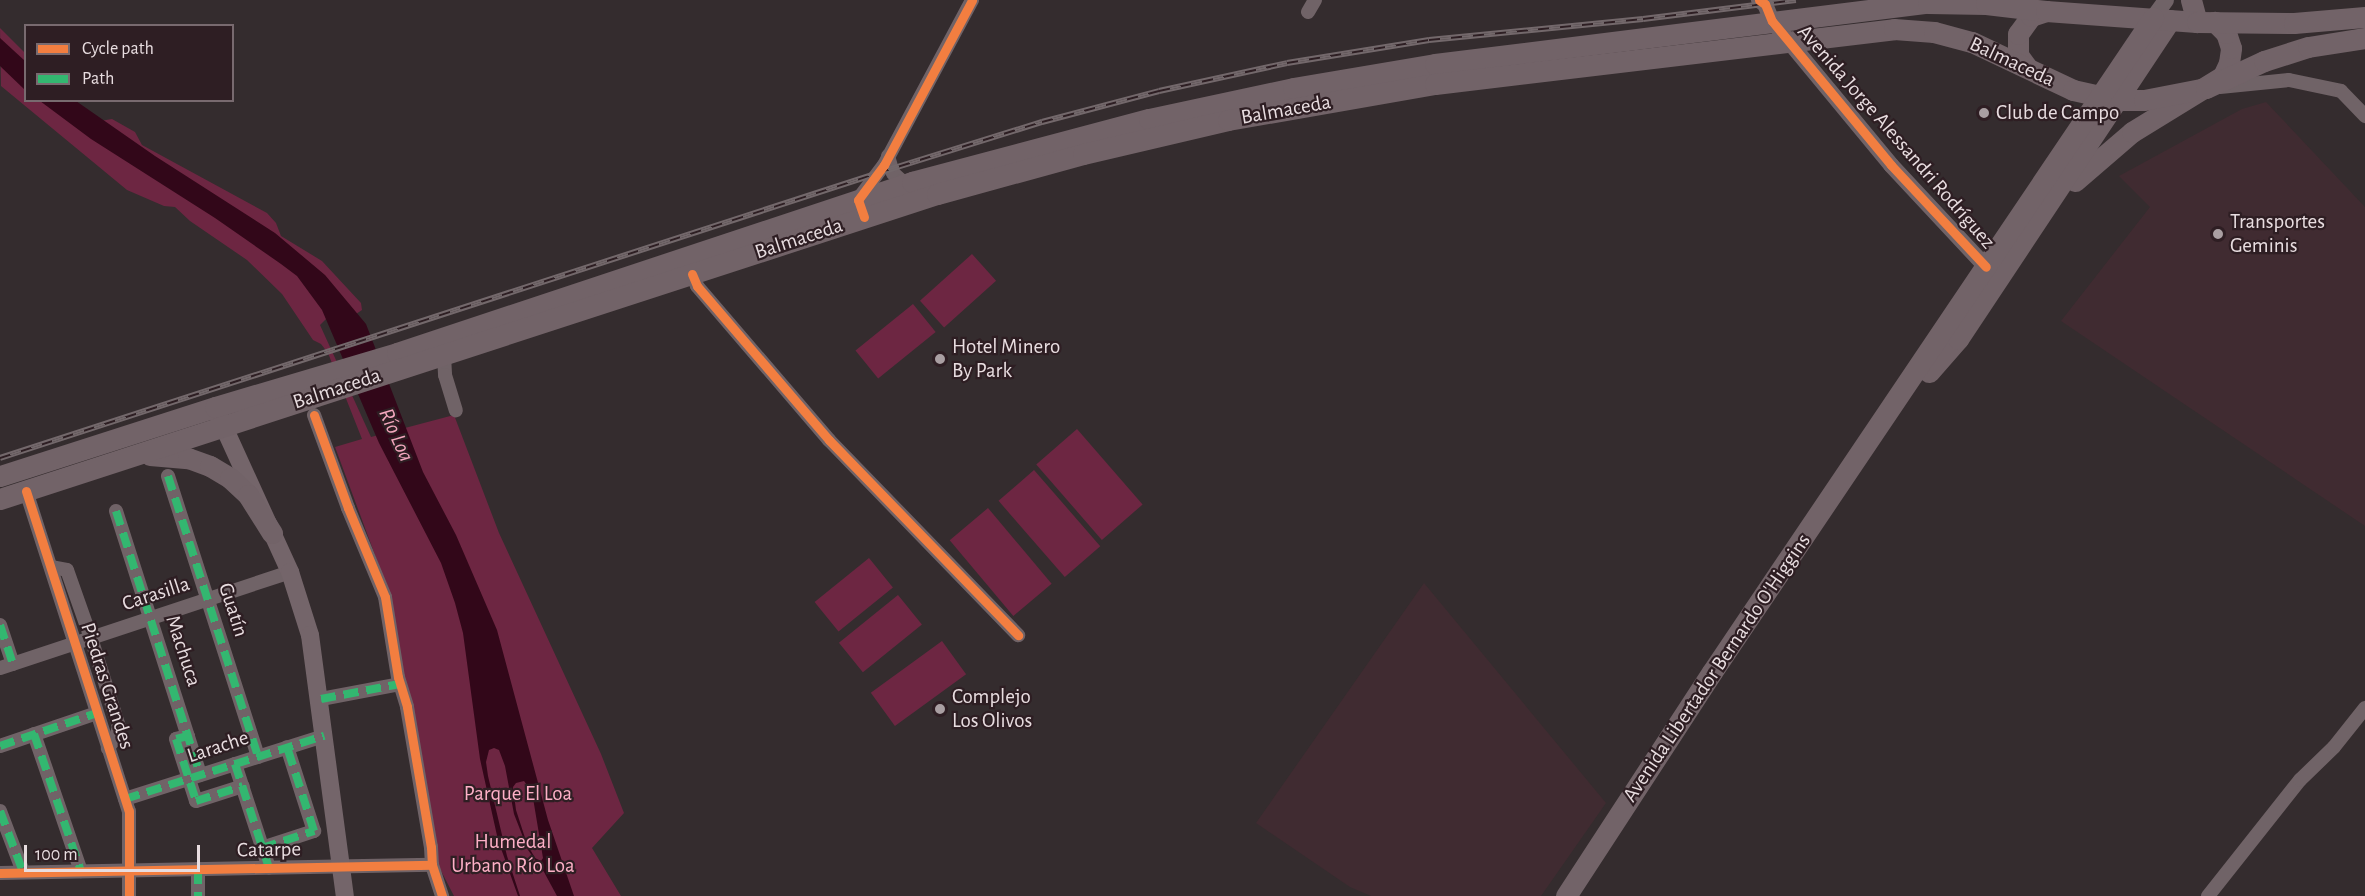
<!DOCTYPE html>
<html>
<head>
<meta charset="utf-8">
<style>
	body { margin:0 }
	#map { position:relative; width:2365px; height:896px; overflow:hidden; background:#342c2e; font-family:"Alegreya Sans",sans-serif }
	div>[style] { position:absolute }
	.built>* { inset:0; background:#402b31 }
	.green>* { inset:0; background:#6d2642; transform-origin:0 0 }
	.water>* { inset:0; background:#320719 }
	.minor>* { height:14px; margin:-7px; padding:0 7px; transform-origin:7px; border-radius:7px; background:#706367 }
	.tertiary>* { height:16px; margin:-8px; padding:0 8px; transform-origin:8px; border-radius:8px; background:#706367 }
	.secondary>* { height:18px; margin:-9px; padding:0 9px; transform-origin:9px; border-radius:9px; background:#74656a }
	.primary>* { height:21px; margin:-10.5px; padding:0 10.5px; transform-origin:10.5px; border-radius:10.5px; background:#726368 }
	.rail>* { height:6px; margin-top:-3px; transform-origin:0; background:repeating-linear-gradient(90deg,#2e1e23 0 11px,#73686b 0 22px); box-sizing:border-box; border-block:2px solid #73686b }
	.quiet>* { height:8px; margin-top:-4px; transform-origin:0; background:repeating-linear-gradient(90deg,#33b770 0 15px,transparent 0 23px) }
	.cycleway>* { height:9px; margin:-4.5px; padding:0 4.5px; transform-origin:4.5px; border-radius:4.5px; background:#f27e40 }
	.dots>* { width:16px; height:16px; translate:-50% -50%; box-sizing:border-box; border:3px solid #2e1e23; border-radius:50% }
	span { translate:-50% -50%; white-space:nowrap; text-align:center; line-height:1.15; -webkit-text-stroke:4.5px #2e1e23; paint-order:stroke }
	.street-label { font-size:21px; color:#e8dde0 }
	.poi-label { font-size:21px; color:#e8dde0 }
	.left { translate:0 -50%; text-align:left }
	.park-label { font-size:21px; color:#feb0c7 }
	.water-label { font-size:22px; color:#f4a7be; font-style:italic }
	.legend { position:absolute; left:24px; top:24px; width:210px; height:78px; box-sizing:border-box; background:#2e1e23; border:2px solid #786a6f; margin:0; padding:8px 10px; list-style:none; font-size:18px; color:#e8dde0 }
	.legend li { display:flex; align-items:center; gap:12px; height:30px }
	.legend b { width:30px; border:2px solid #786a6f }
	.scale { position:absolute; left:24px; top:845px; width:176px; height:27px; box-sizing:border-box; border:3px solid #e8dde0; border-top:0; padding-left:8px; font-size:18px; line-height:21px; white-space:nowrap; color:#e8dde0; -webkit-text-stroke:4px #2e1e23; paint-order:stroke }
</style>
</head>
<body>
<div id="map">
	<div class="built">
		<div style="clip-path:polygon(2266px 102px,2365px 207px,2365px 526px,2061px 321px,2150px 207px,2119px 176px,2242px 109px)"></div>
		<div style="clip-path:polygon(1424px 583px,1606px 803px,1541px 896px,1371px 896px,1350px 887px,1256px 823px)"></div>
	</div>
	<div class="green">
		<div style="clip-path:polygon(0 28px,25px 53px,26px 100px,68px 101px,100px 121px,112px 119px,135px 132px,142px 145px,267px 213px,276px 223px,281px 236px,322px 261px,361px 303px,362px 310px,356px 314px,326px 319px,320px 325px,371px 437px,454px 415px,499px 533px,601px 754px,624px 813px,592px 848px,621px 896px,454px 896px,437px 863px,385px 582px,335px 447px,362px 439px,328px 353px,321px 344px,313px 340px,282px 294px,247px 260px,190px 221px,175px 207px,164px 206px,127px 190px,1px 86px)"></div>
		<div style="left:972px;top:254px;width:36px;height:70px;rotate:48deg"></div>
		<div style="left:913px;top:304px;width:36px;height:74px;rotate:51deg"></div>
		<div style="left:1077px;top:429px;width:100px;height:54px;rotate:49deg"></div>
		<div style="left:1034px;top:470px;width:101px;height:47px;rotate:49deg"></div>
		<div style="left:988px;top:508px;width:99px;height:50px;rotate:50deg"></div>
		<div style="left:869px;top:558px;width:38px;height:70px;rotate:51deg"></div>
		<div style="left:898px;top:595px;width:38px;height:76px;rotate:51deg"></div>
		<div style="left:942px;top:641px;width:41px;height:88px;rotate:54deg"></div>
	</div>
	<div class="water">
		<div style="clip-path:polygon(0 38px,25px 61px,25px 90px,0 66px)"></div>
		<div style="clip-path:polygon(evenodd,40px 101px,76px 101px,155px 156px,275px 233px,325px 275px,366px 324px,423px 472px,456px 535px,497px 630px,548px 820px,574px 896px,557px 896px,544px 872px,528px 850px,514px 814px,505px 766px,499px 750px,494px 748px,489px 750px,486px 762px,488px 776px,507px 856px,520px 896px,518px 896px,498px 840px,480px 759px,463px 633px,455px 603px,441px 563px,379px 443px,322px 310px,297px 276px,281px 264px,215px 218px,91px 139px,40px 101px,524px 781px,532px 792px,543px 858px,541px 861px,535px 858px,527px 844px,516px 810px,513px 787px,516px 783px,524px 781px)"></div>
	</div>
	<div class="minor">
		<div style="left:1308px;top:12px;width:14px;rotate:-60deg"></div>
		<div style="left:2220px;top:87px;width:69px;rotate:-5.8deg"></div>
		<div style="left:2289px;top:80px;width:53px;rotate:11.9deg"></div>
		<div style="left:2341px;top:91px;width:35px;rotate:46deg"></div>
		<div style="left:888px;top:156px;width:18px;rotate:74deg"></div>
		<div style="left:893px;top:173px;width:12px;rotate:42deg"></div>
		<div style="left:902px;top:181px;width:10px;rotate:6deg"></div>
		<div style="left:859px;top:198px;width:41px;rotate:-52.9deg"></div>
		<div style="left:884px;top:165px;width:187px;rotate:-61.9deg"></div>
		<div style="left:692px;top:274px;width:13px;rotate:67deg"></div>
		<div style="left:697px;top:286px;width:203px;rotate:49.4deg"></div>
		<div style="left:829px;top:440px;width:272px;rotate:45.9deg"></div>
		<div style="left:444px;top:355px;width:20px;rotate:87deg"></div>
		<div style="left:445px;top:375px;width:37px;rotate:73deg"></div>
		<div style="left:314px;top:415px;width:99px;rotate:69.9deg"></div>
		<div style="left:348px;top:508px;width:96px;rotate:67.4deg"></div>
		<div style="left:385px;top:597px;width:81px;rotate:80.8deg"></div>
		<div style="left:398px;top:677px;width:31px;rotate:73deg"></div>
		<div style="left:407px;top:707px;width:142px;rotate:80.3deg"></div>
		<div style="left:431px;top:847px;width:18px;rotate:87deg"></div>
		<div style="left:432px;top:865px;width:33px;rotate:72deg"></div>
		<div style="left:168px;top:476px;width:295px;rotate:72.2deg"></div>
		<div style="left:26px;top:491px;width:336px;rotate:72.2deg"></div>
		<div style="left:129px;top:811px;width:85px;rotate:90deg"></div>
		<div style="left:116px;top:511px;width:277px;rotate:72.3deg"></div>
		<div style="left:52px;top:567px;width:15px;rotate:11deg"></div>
		<div style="left:67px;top:570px;width:72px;rotate:70.6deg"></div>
		<div style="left:91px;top:638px;width:93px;rotate:72.5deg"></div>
		<div style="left:119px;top:727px;width:10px;rotate:107deg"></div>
		<div style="left:116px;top:737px;width:14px;rotate:126deg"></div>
		<div style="left:0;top:625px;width:41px;rotate:71.6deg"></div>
		<div style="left:0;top:668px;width:305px;rotate:-18.3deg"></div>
		<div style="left:321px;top:699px;width:80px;rotate:-10.8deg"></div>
		<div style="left:34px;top:734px;width:145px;rotate:71.1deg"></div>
		<div style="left:188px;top:736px;width:12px;rotate:166deg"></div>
		<div style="left:176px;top:739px;width:65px;rotate:72.1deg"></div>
		<div style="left:196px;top:801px;width:49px;rotate:-17.7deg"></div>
		<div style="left:0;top:746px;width:102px;rotate:-18.8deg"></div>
		<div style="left:235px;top:764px;width:109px;rotate:71.9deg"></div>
		<div style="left:125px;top:799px;width:209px;rotate:-17.6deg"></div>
		<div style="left:0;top:811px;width:65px;rotate:69.3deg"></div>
		<div style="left:262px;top:848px;width:55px;rotate:-18.1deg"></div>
		<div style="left:314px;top:831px;width:88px;rotate:-107.8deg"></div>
		<div style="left:198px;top:869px;width:27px;rotate:90deg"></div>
		<div style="left:0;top:873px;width:432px;rotate:-1.1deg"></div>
		<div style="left:2208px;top:896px;width:148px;rotate:-51.6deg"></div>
		<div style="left:2300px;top:780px;width:47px;rotate:-44.1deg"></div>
		<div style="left:2334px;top:747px;width:50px;rotate:-51.5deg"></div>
	</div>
	<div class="tertiary">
		<div style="left:1759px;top:0;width:7px;rotate:34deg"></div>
		<div style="left:1765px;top:4px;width:18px;rotate:68deg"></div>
		<div style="left:1772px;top:21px;width:187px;rotate:50.4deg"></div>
		<div style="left:1891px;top:165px;width:139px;rotate:47deg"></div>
		<div style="left:2153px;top:18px;width:22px;rotate:-54deg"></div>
	</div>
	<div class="secondary">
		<div style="left:218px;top:414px;width:174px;rotate:65.5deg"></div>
		<div style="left:290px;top:572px;width:66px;rotate:72.4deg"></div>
		<div style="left:310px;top:635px;width:263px;rotate:82.4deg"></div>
	</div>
	<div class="primary">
		<div style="left:2191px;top:0;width:23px;rotate:75deg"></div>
		<div style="left:2026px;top:66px;width:14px;rotate:-126deg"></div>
		<div style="left:2018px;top:55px;width:21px;rotate:-90deg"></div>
		<div style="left:2018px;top:34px;width:22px;rotate:-54deg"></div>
		<div style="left:2031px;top:16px;width:16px;rotate:-18deg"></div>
		<div style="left:2075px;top:181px;width:75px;rotate:-40.7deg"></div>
		<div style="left:2132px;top:132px;width:107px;rotate:-31.6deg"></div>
		<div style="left:2223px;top:76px;width:14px;rotate:-65deg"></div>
		<div style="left:2229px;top:63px;width:15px;rotate:-82deg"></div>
		<div style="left:2231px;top:48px;width:16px;rotate:-108deg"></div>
		<div style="left:2226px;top:33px;width:16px;rotate:-135deg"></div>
		<div style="left:1929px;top:372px;width:44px;rotate:-48.7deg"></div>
		<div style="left:1958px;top:339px;width:383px;rotate:-56.4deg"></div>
		<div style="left:150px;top:455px;width:38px;rotate:5deg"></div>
		<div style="left:188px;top:458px;width:23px;rotate:20deg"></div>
		<div style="left:210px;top:466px;width:23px;rotate:31deg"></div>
		<div style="left:230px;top:478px;width:25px;rotate:43deg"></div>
		<div style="left:248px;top:495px;width:45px;rotate:57.7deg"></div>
		<div style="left:0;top:476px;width:226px;rotate:-17.8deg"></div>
		<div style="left:215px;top:407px;width:190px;rotate:-16.5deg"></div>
		<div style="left:397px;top:353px;width:543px;rotate:-18.37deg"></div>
		<div style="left:912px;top:182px;width:245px;rotate:-14.9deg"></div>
		<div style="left:1149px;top:119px;width:147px;rotate:-12.1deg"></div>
		<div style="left:1293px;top:88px;width:144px;rotate:-9.6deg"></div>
		<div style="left:1435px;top:64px;width:497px;rotate:-7.1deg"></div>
		<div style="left:1928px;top:3px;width:58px;rotate:1deg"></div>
		<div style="left:1986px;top:4px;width:60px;rotate:6.7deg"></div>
		<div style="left:2046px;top:11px;width:151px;rotate:4.2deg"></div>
		<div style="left:2197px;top:22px;width:97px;rotate:0.6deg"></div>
		<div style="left:2294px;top:23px;width:71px;rotate:-4.8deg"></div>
		<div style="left:0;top:499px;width:985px;rotate:-18.03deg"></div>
		<div style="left:937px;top:194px;width:151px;rotate:-15.3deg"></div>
		<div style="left:1083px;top:154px;width:149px;rotate:-13.2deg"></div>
		<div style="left:1228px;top:120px;width:210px;rotate:-9.9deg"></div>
		<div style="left:1435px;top:84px;width:462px;rotate:-6.8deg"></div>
		<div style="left:1894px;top:29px;width:40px;rotate:4.3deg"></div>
		<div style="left:1934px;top:32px;width:39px;rotate:15deg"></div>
		<div style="left:1972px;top:42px;width:112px;rotate:25.4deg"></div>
		<div style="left:2073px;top:90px;width:46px;rotate:12.5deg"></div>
		<div style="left:2118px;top:100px;width:26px"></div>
		<div style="left:2144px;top:100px;width:63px;rotate:-11deg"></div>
		<div style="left:2206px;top:88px;width:64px;rotate:-25deg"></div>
		<div style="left:2264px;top:61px;width:46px;rotate:-17.7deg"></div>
		<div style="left:2308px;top:47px;width:58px;rotate:-9deg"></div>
		<div style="left:1566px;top:896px;width:267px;rotate:-56.9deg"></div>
		<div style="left:1712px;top:672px;width:789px;rotate:-56.01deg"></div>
	</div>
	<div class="rail">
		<div style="left:0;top:458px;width:923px;rotate:-17.98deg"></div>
		<div style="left:878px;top:173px;width:172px;rotate:-17.3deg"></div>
		<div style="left:1042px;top:122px;width:121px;rotate:-14.8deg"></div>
		<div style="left:1159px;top:91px;width:131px;rotate:-12.3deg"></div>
		<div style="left:1287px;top:63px;width:144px;rotate:-9.2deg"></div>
		<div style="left:1429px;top:40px;width:215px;rotate:-5.6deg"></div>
		<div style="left:1643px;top:19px;width:154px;rotate:-7.1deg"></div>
	</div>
	<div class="quiet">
		<div style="left:168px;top:476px;width:295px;rotate:72.2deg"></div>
		<div style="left:116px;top:511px;width:277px;rotate:72.3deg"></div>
		<div style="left:0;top:625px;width:41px;rotate:71.6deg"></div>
		<div style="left:321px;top:699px;width:80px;rotate:-10.8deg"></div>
		<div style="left:34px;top:734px;width:145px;rotate:71.1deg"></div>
		<div style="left:188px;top:736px;width:12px;rotate:166deg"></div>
		<div style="left:176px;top:739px;width:65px;rotate:72.1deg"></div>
		<div style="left:196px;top:801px;width:49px;rotate:-17.7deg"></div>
		<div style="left:0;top:746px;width:102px;rotate:-18.8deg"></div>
		<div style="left:235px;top:764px;width:109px;rotate:71.9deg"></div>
		<div style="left:125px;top:799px;width:209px;rotate:-17.6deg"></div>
		<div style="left:0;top:811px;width:65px;rotate:69.3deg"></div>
		<div style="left:262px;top:848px;width:55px;rotate:-18.1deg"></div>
		<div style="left:314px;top:831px;width:88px;rotate:-107.8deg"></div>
		<div style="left:198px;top:869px;width:27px;rotate:90deg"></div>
	</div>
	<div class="cycleway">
		<div style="left:1759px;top:0;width:7px;rotate:34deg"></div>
		<div style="left:1765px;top:4px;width:18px;rotate:68deg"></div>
		<div style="left:1772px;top:21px;width:187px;rotate:50.4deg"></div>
		<div style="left:1891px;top:165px;width:139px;rotate:47deg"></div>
		<div style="left:864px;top:217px;width:18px;rotate:-109deg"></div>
		<div style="left:858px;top:200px;width:44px;rotate:-53.4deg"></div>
		<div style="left:884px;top:165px;width:187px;rotate:-61.9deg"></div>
		<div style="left:692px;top:274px;width:13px;rotate:67deg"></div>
		<div style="left:697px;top:286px;width:203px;rotate:49.4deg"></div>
		<div style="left:829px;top:440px;width:272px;rotate:45.9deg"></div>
		<div style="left:314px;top:415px;width:99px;rotate:69.9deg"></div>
		<div style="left:348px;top:508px;width:96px;rotate:67.4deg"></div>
		<div style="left:385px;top:597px;width:81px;rotate:80.8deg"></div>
		<div style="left:398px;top:677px;width:31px;rotate:73deg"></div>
		<div style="left:407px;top:707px;width:142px;rotate:80.3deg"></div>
		<div style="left:431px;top:847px;width:18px;rotate:87deg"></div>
		<div style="left:432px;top:865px;width:33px;rotate:72deg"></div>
		<div style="left:26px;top:491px;width:336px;rotate:72.2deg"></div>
		<div style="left:129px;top:811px;width:85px;rotate:90deg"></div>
		<div style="left:0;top:873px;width:432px;rotate:-1.1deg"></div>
	</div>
	<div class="dots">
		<div style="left:1984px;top:113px;background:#a99fa2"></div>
		<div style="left:2218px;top:234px;background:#a99fa2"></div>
		<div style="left:940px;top:359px;background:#a99fa2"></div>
		<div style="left:940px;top:709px;background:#a99fa2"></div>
	</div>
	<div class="street-label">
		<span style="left:2012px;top:62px;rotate:25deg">Balmaceda</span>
		<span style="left:1286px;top:110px;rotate:-10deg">Balmaceda</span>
		<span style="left:1896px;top:137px;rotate:49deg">Avenida Jorge Alessandri Rodríguez</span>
		<span style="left:799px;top:239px;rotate:-18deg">Balmaceda</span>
		<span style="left:337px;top:389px;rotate:-18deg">Balmaceda</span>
		<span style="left:156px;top:594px;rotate:-18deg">Carasilla</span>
		<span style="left:233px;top:610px;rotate:72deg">Guatín</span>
		<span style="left:183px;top:651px;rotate:72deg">Machuca</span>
		<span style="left:1717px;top:668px;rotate:-56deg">Avenida Libertador Bernardo O'Higgins</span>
		<span style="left:107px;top:686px;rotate:72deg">Piedras Grandes</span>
		<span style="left:218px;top:747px;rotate:-18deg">Larache</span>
		<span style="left:269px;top:850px;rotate:-1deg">Catarpe</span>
	</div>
	<div class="poi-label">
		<span class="left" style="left:1996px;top:113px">Club de Campo</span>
		<span class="left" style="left:2230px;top:234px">Transportes<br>Geminis</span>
		<span class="left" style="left:952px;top:359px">Hotel Minero<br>By Park</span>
		<span class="left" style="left:952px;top:709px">Complejo<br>Los Olivos</span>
	</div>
	<div class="park-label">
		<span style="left:518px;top:794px">Parque El Loa</span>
		<span style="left:513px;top:854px">Humedal<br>Urbano Río Loa</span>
	</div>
	<div class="water-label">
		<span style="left:396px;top:435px;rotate:66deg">Río Loa</span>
	</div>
	<ul class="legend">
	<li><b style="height:8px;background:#f27e40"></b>Cycle path</li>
	<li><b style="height:8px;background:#33b770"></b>Path</li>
	</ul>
	<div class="scale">100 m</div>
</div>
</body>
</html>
